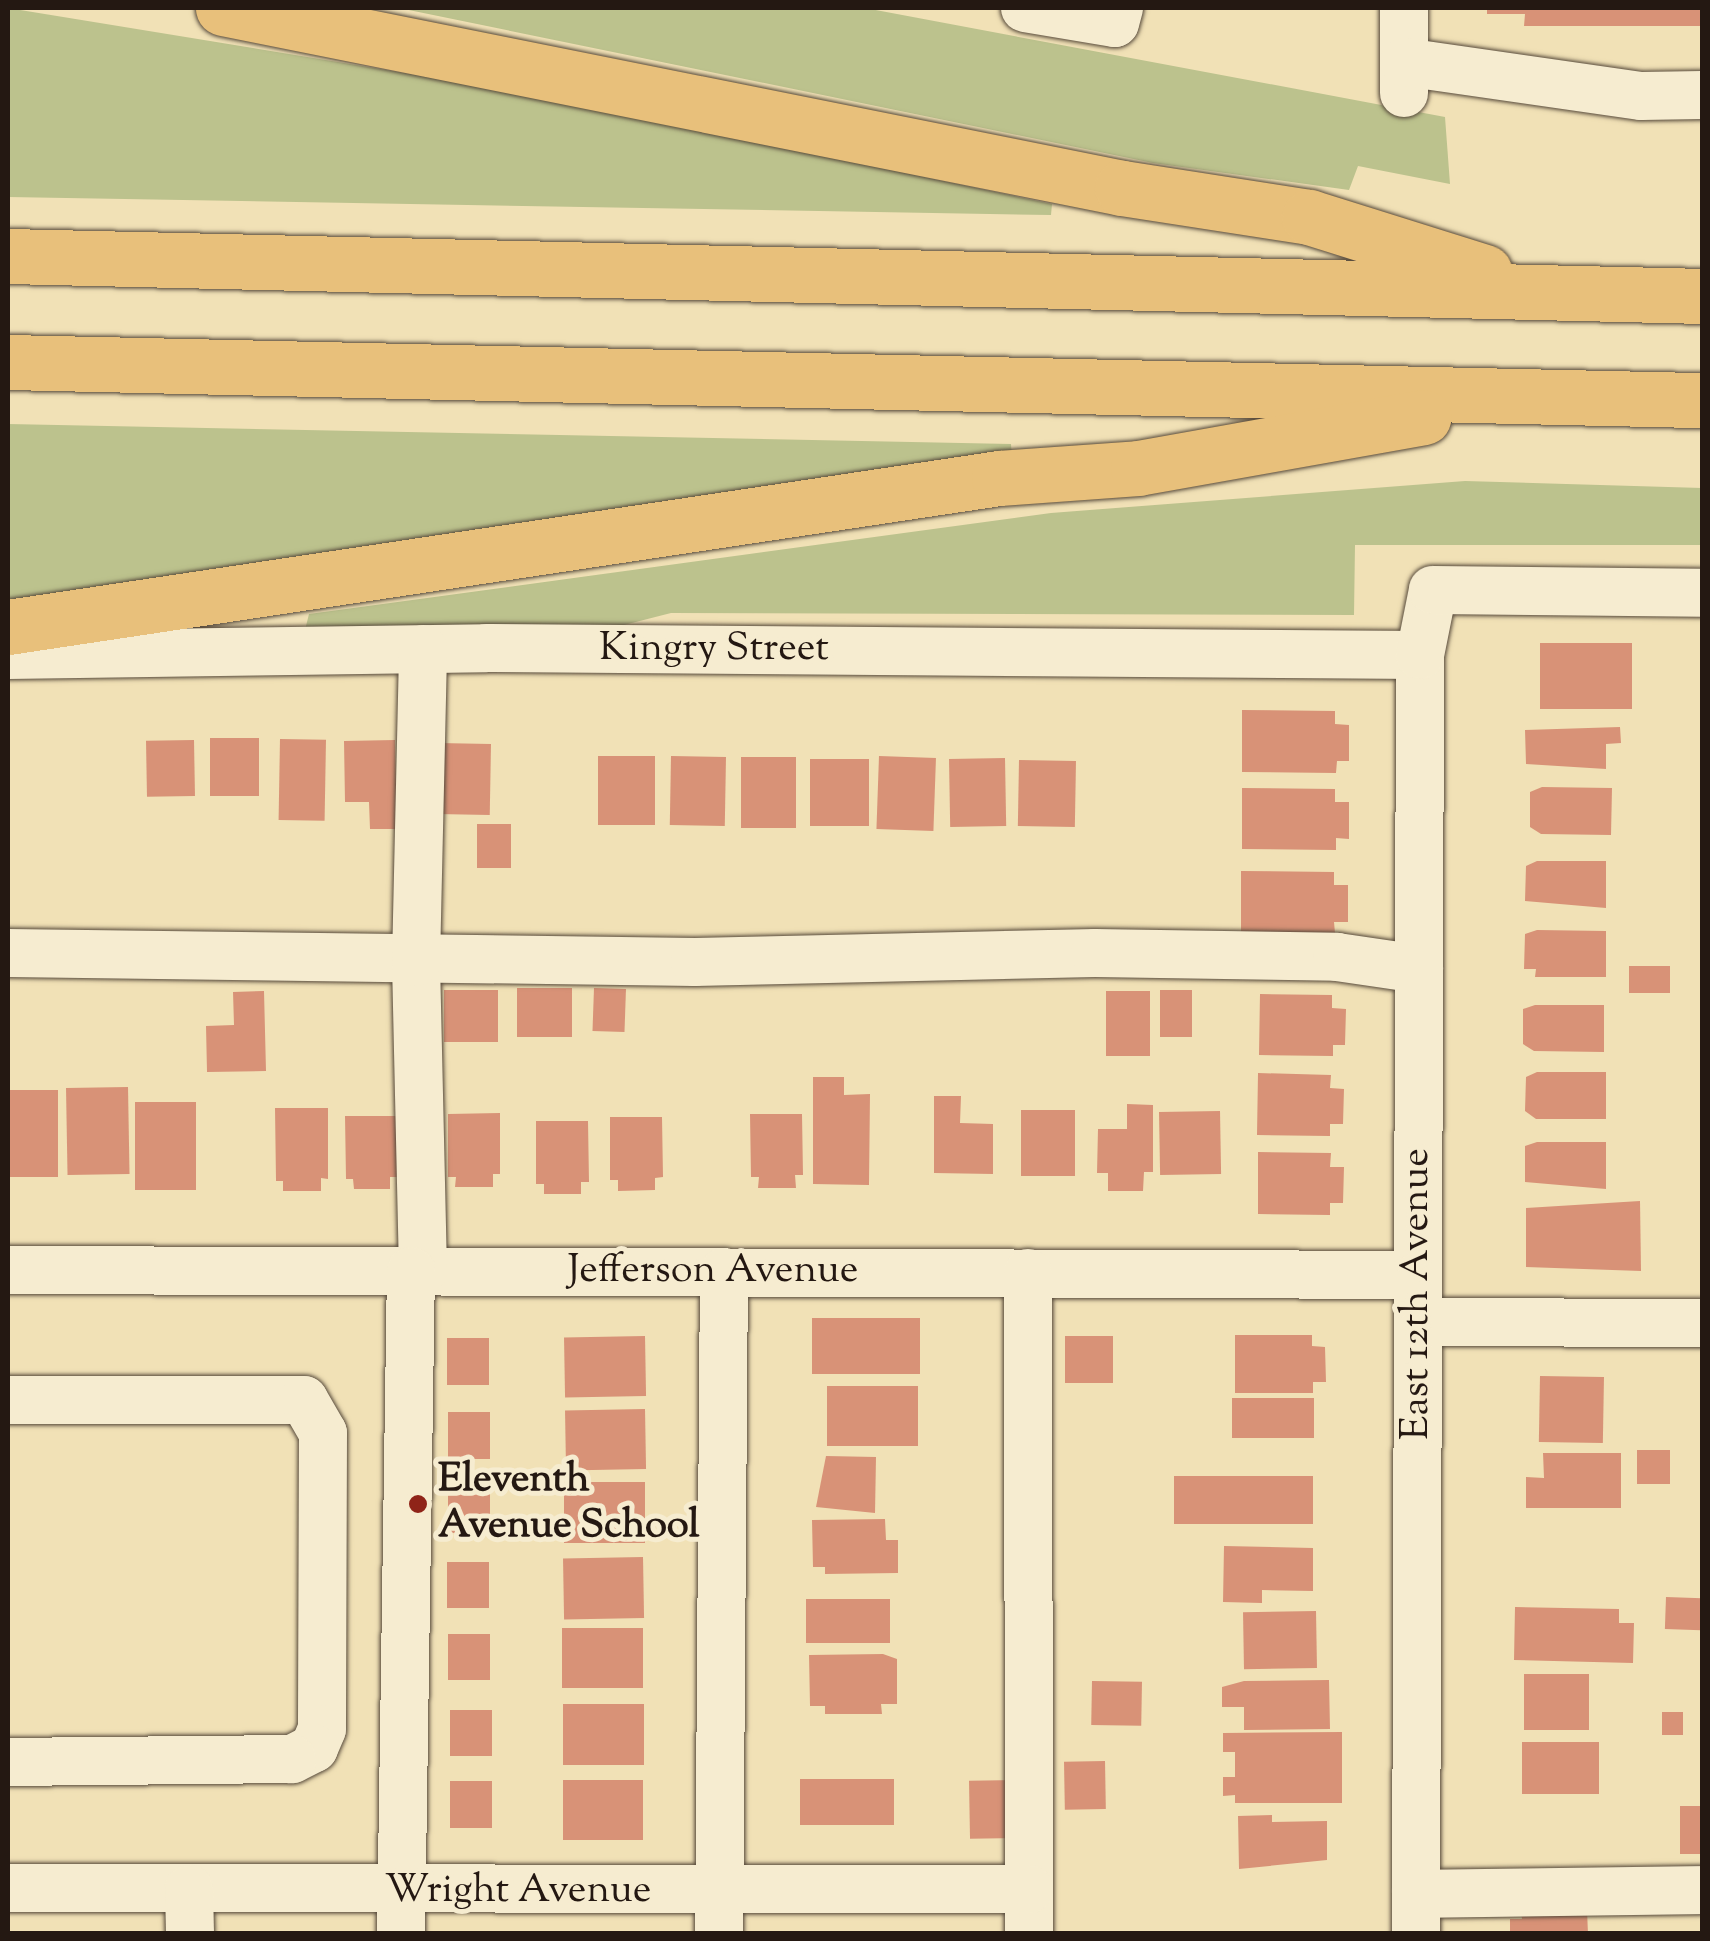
<!DOCTYPE html>
<html>
<head>
<meta charset="utf-8">
<style>
	body { margin:0 }
	#map { position:relative; width:1710px; height:1941px; overflow:hidden; background:#f1e1b6; font-family:"Sorts Mill Goudy",serif }
	div>[style] { position:absolute }
	.green>* { inset:0; background:#bcc28d }
	.building>* { inset:0; background:#d89277; transform-origin:0 0 }
	.roads { filter:drop-shadow(0 0 2px #574a3b) drop-shadow(0 0 2px #574a3b) }
	.minor>* { height:48px; margin:-24px; padding:0 24px; transform-origin:24px; border-radius:24px; background:#f6ecd0 }
	.highway>* { height:55px; margin:-27.5px; padding:0 27.5px; transform-origin:27.5px; border-radius:27.5px; background:#e8c07b }
	.dots>* { width:28px; height:28px; translate:-50% -50%; box-sizing:border-box; border:5px solid #f6ecd0; border-radius:50% }
	span { translate:-50% -50%; white-space:nowrap; text-align:center; line-height:1.15; -webkit-text-stroke:10px #f6ecd0; paint-order:stroke }
	.street-label { font-size:40px; color:#241812 }
	.poi-label { font-size:40px; color:#241812; font-weight:700 }
	.left { translate:0 -50%; text-align:left }
	.frame { position:absolute; inset:0; border:10px solid #241812; pointer-events:none }
</style>
</head>
<body>
<div id="map">
	<div class="green">
		<div style="clip-path:polygon(8px 8px,527px 93px,1052px 204px,1051px 215px,8px 197px)"></div>
		<div style="clip-path:polygon(399px 8px,865px 8px,1445px 117px,1450px 184px,1358px 166px,1349px 190px,1153px 163px)"></div>
		<div style="clip-path:polygon(8px 424px,1011px 444px,1012px 460px,8px 602px)"></div>
		<div style="clip-path:polygon(1465px 481px,1702px 488px,1702px 545px,1355px 545px,1354px 615px,671px 613px,624px 625px,305px 630px,309px 614px,1051px 513px)"></div>
	</div>
	<div class="building">
		<div style="clip-path:polygon(1487px 8px,1702px 8px,1702px 26px,1524px 26px,1525px 14px,1487px 14px)"></div>
		<div style="left:1632px;top:643px;width:66px;height:92px;rotate:90deg"></div>
		<div style="clip-path:polygon(1242px 710px,1335px 711px,1335px 724px,1349px 725px,1349px 761px,1337px 761px,1336px 773px,1242px 772px)"></div>
		<div style="clip-path:polygon(1620px 727px,1621px 743px,1606px 744px,1606px 769px,1526px 764px,1525px 730px)"></div>
		<div style="left:210px;top:738px;width:49px;height:58px"></div>
		<div style="left:280px;top:739px;width:46px;height:81px;rotate:1deg"></div>
		<div style="left:194px;top:740px;width:56px;height:48px;rotate:89deg"></div>
		<div style="clip-path:polygon(395px 740px,397px 829px,370px 829px,369px 802px,345px 802px,344px 741px)"></div>
		<div style="left:438px;top:743px;width:53px;height:71px;rotate:1deg"></div>
		<div style="left:598px;top:756px;width:57px;height:69px"></div>
		<div style="left:671px;top:756px;width:55px;height:69px;rotate:1deg"></div>
		<div style="left:879px;top:756px;width:57px;height:73px;rotate:2deg"></div>
		<div style="left:741px;top:757px;width:55px;height:71px"></div>
		<div style="left:1005px;top:758px;width:68px;height:56px;rotate:89deg"></div>
		<div style="left:810px;top:759px;width:59px;height:67px"></div>
		<div style="left:1019px;top:760px;width:57px;height:66px;rotate:1deg"></div>
		<div style="clip-path:polygon(1542px 787px,1612px 788px,1611px 835px,1541px 834px,1530px 827px,1530px 792px)"></div>
		<div style="clip-path:polygon(1242px 788px,1335px 789px,1335px 802px,1349px 802px,1349px 839px,1336px 838px,1336px 850px,1242px 849px)"></div>
		<div style="left:477px;top:824px;width:34px;height:44px"></div>
		<div style="clip-path:polygon(1537px 861px,1606px 861px,1606px 908px,1525px 901px,1526px 866px)"></div>
		<div style="clip-path:polygon(1241px 871px,1334px 872px,1334px 885px,1348px 885px,1348px 922px,1334px 922px,1335px 933px,1241px 933px)"></div>
		<div style="clip-path:polygon(1537px 930px,1606px 931px,1606px 977px,1535px 977px,1536px 969px,1524px 969px,1525px 934px)"></div>
		<div style="left:1629px;top:966px;width:41px;height:27px"></div>
		<div style="left:517px;top:988px;width:55px;height:49px"></div>
		<div style="left:594px;top:988px;width:32px;height:43px;rotate:2deg"></div>
		<div style="left:444px;top:990px;width:54px;height:52px"></div>
		<div style="left:1160px;top:990px;width:32px;height:47px"></div>
		<div style="clip-path:polygon(264px 991px,266px 1071px,207px 1072px,206px 1026px,234px 1025px,233px 992px)"></div>
		<div style="left:1106px;top:991px;width:44px;height:65px"></div>
		<div style="clip-path:polygon(1260px 994px,1332px 995px,1332px 1008px,1346px 1009px,1345px 1045px,1333px 1045px,1333px 1056px,1259px 1055px)"></div>
		<div style="clip-path:polygon(1535px 1005px,1604px 1005px,1604px 1052px,1534px 1051px,1523px 1044px,1523px 1009px)"></div>
		<div style="clip-path:polygon(1537px 1072px,1606px 1072px,1606px 1119px,1536px 1119px,1525px 1111px,1526px 1077px)"></div>
		<div style="clip-path:polygon(1258px 1073px,1331px 1075px,1330px 1088px,1344px 1089px,1343px 1124px,1330px 1124px,1330px 1136px,1257px 1135px)"></div>
		<div style="clip-path:polygon(813px 1077px,844px 1077px,844px 1095px,870px 1094px,869px 1185px,813px 1184px)"></div>
		<div style="left:128px;top:1087px;width:87px;height:62px;rotate:89deg"></div>
		<div style="left:8px;top:1090px;width:50px;height:87px"></div>
		<div style="clip-path:polygon(934px 1096px,961px 1096px,960px 1123px,993px 1124px,993px 1174px,934px 1173px)"></div>
		<div style="left:135px;top:1102px;width:61px;height:88px"></div>
		<div style="clip-path:polygon(1127px 1104px,1153px 1105px,1153px 1172px,1144px 1172px,1143px 1191px,1108px 1191px,1108px 1173px,1097px 1173px,1098px 1129px,1127px 1129px)"></div>
		<div style="clip-path:polygon(275px 1108px,328px 1108px,328px 1179px,321px 1178px,321px 1191px,283px 1191px,283px 1181px,276px 1181px)"></div>
		<div style="left:1075px;top:1110px;width:66px;height:54px;rotate:90deg"></div>
		<div style="left:1220px;top:1111px;width:63px;height:61px;rotate:89deg"></div>
		<div style="clip-path:polygon(500px 1113px,500px 1174px,493px 1174px,493px 1187px,455px 1187px,456px 1177px,448px 1177px,448px 1114px)"></div>
		<div style="clip-path:polygon(750px 1114px,802px 1114px,803px 1175px,795px 1175px,796px 1188px,758px 1188px,759px 1177px,751px 1177px)"></div>
		<div style="clip-path:polygon(345px 1116px,398px 1116px,398px 1177px,390px 1177px,390px 1189px,354px 1189px,353px 1179px,346px 1179px)"></div>
		<div style="clip-path:polygon(610px 1117px,662px 1117px,663px 1177px,655px 1178px,655px 1190px,618px 1191px,618px 1180px,610px 1180px)"></div>
		<div style="clip-path:polygon(536px 1121px,588px 1121px,589px 1182px,581px 1182px,581px 1194px,544px 1194px,544px 1184px,536px 1184px)"></div>
		<div style="clip-path:polygon(1537px 1142px,1606px 1142px,1606px 1189px,1525px 1182px,1525px 1146px)"></div>
		<div style="clip-path:polygon(1258px 1152px,1331px 1153px,1330px 1167px,1344px 1167px,1343px 1203px,1330px 1203px,1330px 1215px,1258px 1214px)"></div>
		<div style="clip-path:polygon(1640px 1201px,1641px 1271px,1526px 1267px,1526px 1208px)"></div>
		<div style="left:812px;top:1318px;width:108px;height:56px"></div>
		<div style="clip-path:polygon(1235px 1335px,1312px 1335px,1312px 1346px,1325px 1347px,1326px 1382px,1313px 1382px,1313px 1393px,1235px 1393px)"></div>
		<div style="left:645px;top:1336px;width:60px;height:81px;rotate:89deg"></div>
		<div style="left:1065px;top:1336px;width:48px;height:47px"></div>
		<div style="left:447px;top:1338px;width:42px;height:47px"></div>
		<div style="left:1540px;top:1376px;width:64px;height:66px;rotate:1deg"></div>
		<div style="left:827px;top:1386px;width:91px;height:60px"></div>
		<div style="left:1314px;top:1398px;width:40px;height:82px;rotate:90deg"></div>
		<div style="left:645px;top:1409px;width:60px;height:80px;rotate:89deg"></div>
		<div style="left:448px;top:1412px;width:42px;height:47px"></div>
		<div style="left:1670px;top:1450px;width:34px;height:33px;rotate:90deg"></div>
		<div style="clip-path:polygon(1543px 1453px,1621px 1453px,1621px 1508px,1526px 1508px,1526px 1477px,1544px 1478px)"></div>
		<div style="clip-path:polygon(826px 1456px,876px 1457px,875px 1513px,816px 1507px)"></div>
		<div style="left:1174px;top:1476px;width:139px;height:48px"></div>
		<div style="left:645px;top:1482px;width:61px;height:81px;rotate:90deg"></div>
		<div style="left:448px;top:1486px;width:42px;height:47px"></div>
		<div style="clip-path:polygon(885px 1519px,886px 1540px,898px 1540px,898px 1573px,825px 1574px,825px 1567px,813px 1567px,812px 1520px)"></div>
		<div style="clip-path:polygon(1224px 1546px,1313px 1548px,1313px 1591px,1262px 1590px,1262px 1603px,1223px 1602px)"></div>
		<div style="left:643px;top:1557px;width:61px;height:80px;rotate:89deg"></div>
		<div style="left:447px;top:1562px;width:42px;height:46px"></div>
		<div style="left:1666px;top:1597px;width:36px;height:32px;rotate:2deg"></div>
		<div style="left:806px;top:1599px;width:84px;height:44px"></div>
		<div style="clip-path:polygon(1515px 1607px,1619px 1609px,1619px 1623px,1634px 1623px,1633px 1663px,1514px 1660px)"></div>
		<div style="left:1316px;top:1611px;width:57px;height:73px;rotate:89deg"></div>
		<div style="left:562px;top:1628px;width:81px;height:60px"></div>
		<div style="left:448px;top:1634px;width:42px;height:46px"></div>
		<div style="clip-path:polygon(883px 1654px,897px 1659px,897px 1704px,881px 1704px,882px 1714px,825px 1714px,825px 1706px,810px 1706px,809px 1655px)"></div>
		<div style="left:1524px;top:1674px;width:65px;height:56px"></div>
		<div style="clip-path:polygon(1329px 1680px,1330px 1729px,1244px 1730px,1244px 1707px,1222px 1707px,1222px 1687px,1244px 1681px)"></div>
		<div style="left:1092px;top:1681px;width:50px;height:44px;rotate:1deg"></div>
		<div style="left:563px;top:1704px;width:81px;height:61px"></div>
		<div style="left:450px;top:1710px;width:42px;height:46px"></div>
		<div style="left:1683px;top:1712px;width:23px;height:21px;rotate:90deg"></div>
		<div style="clip-path:polygon(1342px 1732px,1342px 1803px,1235px 1803px,1235px 1795px,1223px 1796px,1223px 1777px,1235px 1777px,1235px 1752px,1223px 1752px,1223px 1733px)"></div>
		<div style="left:1522px;top:1742px;width:77px;height:52px"></div>
		<div style="left:1105px;top:1761px;width:48px;height:41px;rotate:89deg"></div>
		<div style="left:894px;top:1779px;width:46px;height:94px;rotate:90deg"></div>
		<div style="left:643px;top:1780px;width:60px;height:80px;rotate:90deg"></div>
		<div style="left:1017px;top:1780px;width:58px;height:48px;rotate:89deg"></div>
		<div style="left:450px;top:1781px;width:42px;height:47px"></div>
		<div style="left:1702px;top:1806px;width:48px;height:22px;rotate:90deg"></div>
		<div style="clip-path:polygon(1272px 1815px,1272px 1822px,1327px 1821px,1327px 1860px,1239px 1869px,1238px 1816px)"></div>
		<div style="clip-path:polygon(1587px 1910px,1588px 1934px,1510px 1934px,1510px 1919px,1522px 1919px,1521px 1911px)"></div>
	</div>
	<div class="roads">
		<div class="minor">
			<div style="left:1025px;top:8px;width:91px;rotate:9.5deg"></div>
			<div style="left:1115px;top:23px;width:16px;rotate:-75deg"></div>
			<div style="left:1404px;top:8px;width:85px;rotate:90deg"></div>
			<div style="left:1404px;top:62px;width:239px;rotate:8.2deg"></div>
			<div style="left:1641px;top:96px;width:61px;rotate:-0.9deg"></div>
			<div style="left:8px;top:655px;width:478px;rotate:-0.8deg"></div>
			<div style="left:486px;top:648px;width:934px;rotate:0.43deg"></div>
			<div style="left:8px;top:953px;width:687px;rotate:0.75deg"></div>
			<div style="left:695px;top:962px;width:400px;rotate:-1.3deg"></div>
			<div style="left:1095px;top:953px;width:242px;rotate:0.9deg"></div>
			<div style="left:1337px;top:957px;width:83px;rotate:8.3deg"></div>
			<div style="left:8px;top:1270px;width:1410px;rotate:0.2deg"></div>
			<div style="left:423px;top:1271px;width:309px;rotate:-91.3deg"></div>
			<div style="left:416px;top:962px;width:313px;rotate:-88.7deg"></div>
			<div style="left:1028px;top:1273px;width:661px;rotate:89.91deg"></div>
			<div style="left:1418px;top:1322px;width:284px;rotate:0.2deg"></div>
			<div style="left:8px;top:1400px;width:296px"></div>
			<div style="left:304px;top:1400px;width:38px;rotate:60deg"></div>
			<div style="left:323px;top:1433px;width:296px;rotate:90.2deg"></div>
			<div style="left:322px;top:1729px;width:21px;rotate:113deg"></div>
			<div style="left:314px;top:1748px;width:25px;rotate:153deg"></div>
			<div style="left:292px;top:1759px;width:284px;rotate:179.4deg"></div>
			<div style="left:8px;top:1888px;width:1021px;rotate:0.06deg"></div>
			<div style="left:189px;top:1889px;width:45px;rotate:88.7deg"></div>
			<div style="left:1416px;top:1894px;width:286px;rotate:-0.8deg"></div>
			<div style="left:401px;top:1934px;width:663px;rotate:-89.14deg"></div>
			<div style="left:719px;top:1934px;width:662px;rotate:-89.57deg"></div>
			<div style="left:1416px;top:1934px;width:1279px;rotate:-89.82deg"></div>
			<div style="left:1420px;top:655px;width:66px;rotate:-78.7deg"></div>
			<div style="left:1433px;top:590px;width:269px;rotate:0.6deg"></div>
		</div>
		<div class="highway">
			<div style="left:223px;top:8px;width:917px;rotate:11.32deg"></div>
			<div style="left:1122px;top:188px;width:189px;rotate:8.8deg"></div>
			<div style="left:1309px;top:217px;width:184px;rotate:17.4deg"></div>
			<div style="left:8px;top:256px;width:1694px;rotate:1.35deg"></div>
			<div style="left:8px;top:362px;width:1694px;rotate:1.29deg"></div>
			<div style="left:8px;top:627px;width:1002px;rotate:-8.55deg"></div>
			<div style="left:999px;top:478px;width:139px;rotate:-4.1deg"></div>
			<div style="left:1138px;top:468px;width:290px;rotate:-10.1deg"></div>
		</div>
	</div>
	<div class="dots">
		<div style="left:418px;top:1504px;background:#8f2418"></div>
	</div>
	<div class="street-label">
		<span style="left:714px;top:650px">Kingry Street</span>
		<span style="left:713px;top:1272px">Jefferson Avenue</span>
		<span style="left:1418px;top:1294px;rotate:-90deg">East 12th Avenue</span>
		<span style="left:518px;top:1892px">Wright Avenue</span>
	</div>
	<div class="poi-label">
		<span class="left" style="left:438px;top:1504px">Eleventh<br>Avenue School</span>
	</div>
	<div class="frame"></div>
</div>
</body>
</html>
